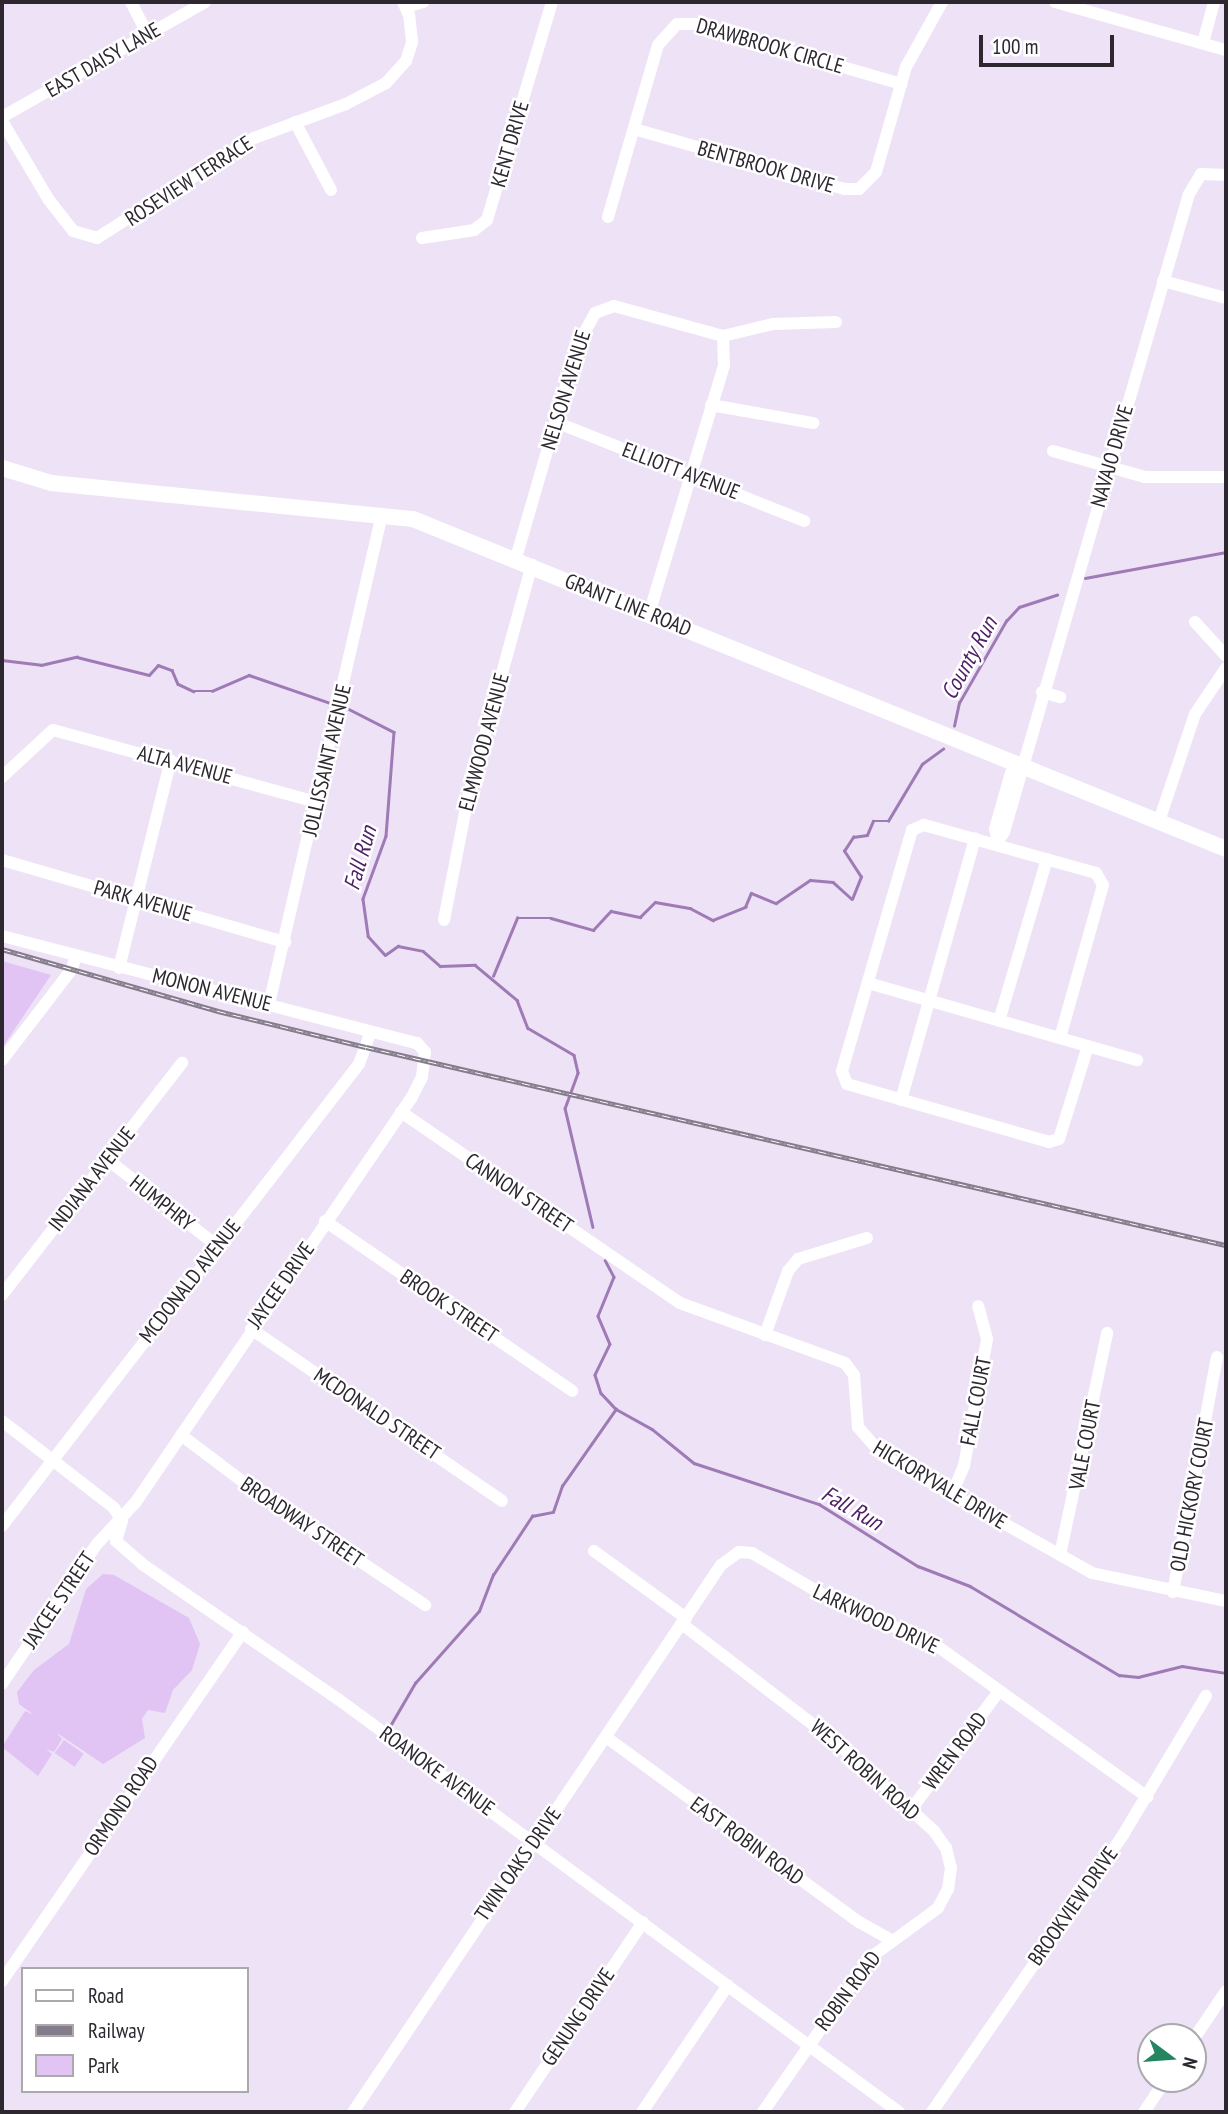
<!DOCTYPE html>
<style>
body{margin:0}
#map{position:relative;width:1228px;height:2114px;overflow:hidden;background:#eee2f7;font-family:"PT Sans Narrow",sans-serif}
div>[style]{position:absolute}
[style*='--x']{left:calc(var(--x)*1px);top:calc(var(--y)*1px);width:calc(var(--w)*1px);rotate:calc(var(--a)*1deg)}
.green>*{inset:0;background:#e1c3f4;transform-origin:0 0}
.stream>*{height:2.5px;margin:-1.25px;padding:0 1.25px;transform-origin:1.25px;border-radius:1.25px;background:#9f7bb6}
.minor>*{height:12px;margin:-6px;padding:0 6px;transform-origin:6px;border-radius:6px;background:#fff}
.major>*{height:16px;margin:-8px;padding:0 8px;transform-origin:8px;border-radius:8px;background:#fff}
.rail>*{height:5px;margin-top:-2.5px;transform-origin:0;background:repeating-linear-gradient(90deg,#fff 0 8px,#847c8a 0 16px);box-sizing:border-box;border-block:2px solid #847c8a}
span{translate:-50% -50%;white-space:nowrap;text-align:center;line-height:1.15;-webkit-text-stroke:5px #fff;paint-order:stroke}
.street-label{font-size:21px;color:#2d2830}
.water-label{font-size:23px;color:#4e2067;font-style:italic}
.frame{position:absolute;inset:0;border:4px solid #2d2830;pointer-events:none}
.legend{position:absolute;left:21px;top:1967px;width:228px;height:126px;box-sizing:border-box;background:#fff;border:2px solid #aba9ac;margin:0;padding:9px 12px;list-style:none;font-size:21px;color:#2d2830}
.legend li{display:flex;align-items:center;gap:14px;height:35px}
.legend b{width:35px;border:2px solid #aba9ac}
.north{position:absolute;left:1137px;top:2023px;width:70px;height:70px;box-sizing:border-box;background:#fff;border:2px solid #aba9ac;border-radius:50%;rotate:106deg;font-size:19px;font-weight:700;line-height:28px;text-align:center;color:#2d2830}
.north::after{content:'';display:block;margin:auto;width:24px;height:32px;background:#24855e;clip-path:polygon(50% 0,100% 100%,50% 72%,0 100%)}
.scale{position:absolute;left:979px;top:35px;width:135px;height:32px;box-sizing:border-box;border:4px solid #2d2830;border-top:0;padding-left:9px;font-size:21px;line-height:24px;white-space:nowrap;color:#2d2830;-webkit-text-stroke:5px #fff;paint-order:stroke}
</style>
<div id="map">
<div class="green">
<i style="clip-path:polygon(2px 961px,51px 975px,2px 1048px)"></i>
<i style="clip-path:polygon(103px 1574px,114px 1575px,189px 1618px,200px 1644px,192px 1670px,173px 1690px,165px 1713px,148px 1710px,142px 1719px,145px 1738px,103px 1764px,57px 1733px,62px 1739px,54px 1752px,46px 1749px,52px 1754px,38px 1776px,2px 1747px,25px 1711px,34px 1715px,19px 1704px,17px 1692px,34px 1670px,69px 1644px,86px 1589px)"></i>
<i style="left:64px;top:1740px;width:24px;height:16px;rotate:35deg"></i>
</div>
<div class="stream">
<i style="--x:1085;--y:578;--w:143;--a:-10.4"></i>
<i style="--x:2;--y:660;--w:39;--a:7"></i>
<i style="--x:41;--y:665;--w:37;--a:-13"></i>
<i style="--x:77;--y:657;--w:74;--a:14"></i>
<i style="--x:149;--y:675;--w:13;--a:-48"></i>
<i style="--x:158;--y:665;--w:15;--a:20"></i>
<i style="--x:172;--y:670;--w:15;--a:67"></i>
<i style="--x:178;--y:684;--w:17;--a:25"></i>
<i style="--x:193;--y:691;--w:19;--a:0"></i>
<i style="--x:212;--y:691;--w:40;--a:-23.4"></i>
<i style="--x:249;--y:675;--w:89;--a:19"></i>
<i style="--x:343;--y:706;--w:57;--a:27"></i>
<i style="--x:394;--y:732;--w:104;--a:94.4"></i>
<i style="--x:386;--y:836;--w:67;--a:110.1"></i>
<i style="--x:363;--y:899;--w:37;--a:82"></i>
<i style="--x:368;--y:936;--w:25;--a:48"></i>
<i style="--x:385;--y:955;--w:16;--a:-35"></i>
<i style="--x:398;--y:946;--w:25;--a:11"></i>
<i style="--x:423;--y:951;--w:23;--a:41"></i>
<i style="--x:440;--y:966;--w:35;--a:-2"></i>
<i style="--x:475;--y:965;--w:55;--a:39.8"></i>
<i style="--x:517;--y:1000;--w:30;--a:69"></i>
<i style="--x:528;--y:1028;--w:53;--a:30.4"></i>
<i style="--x:574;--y:1055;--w:18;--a:77"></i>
<i style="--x:578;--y:1073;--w:37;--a:110"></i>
<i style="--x:565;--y:1108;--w:122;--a:76.8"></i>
<i style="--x:954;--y:726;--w:24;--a:-78"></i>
<i style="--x:959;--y:703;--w:95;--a:-60.2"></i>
<i style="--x:1006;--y:621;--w:19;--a:-47"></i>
<i style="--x:1019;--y:607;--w:40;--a:-18"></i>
<i style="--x:493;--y:976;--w:63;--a:-67.5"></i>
<i style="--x:517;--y:918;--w:34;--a:0"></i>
<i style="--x:551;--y:918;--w:44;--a:15.9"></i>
<i style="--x:593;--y:930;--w:26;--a:-47"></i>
<i style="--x:611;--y:911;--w:30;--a:12"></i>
<i style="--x:640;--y:917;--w:21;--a:-45"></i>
<i style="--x:655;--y:902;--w:36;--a:10"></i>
<i style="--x:690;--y:908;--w:26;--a:28"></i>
<i style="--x:713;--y:920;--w:35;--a:-22"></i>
<i style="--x:745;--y:907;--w:15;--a:-67"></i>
<i style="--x:751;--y:893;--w:27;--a:22"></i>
<i style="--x:776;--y:903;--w:41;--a:-34.1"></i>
<i style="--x:810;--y:880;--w:23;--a:5"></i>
<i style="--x:833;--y:882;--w:25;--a:42"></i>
<i style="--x:852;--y:899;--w:24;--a:-68"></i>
<i style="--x:861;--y:877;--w:31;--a:-123"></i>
<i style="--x:844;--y:851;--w:17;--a:-57"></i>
<i style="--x:853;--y:837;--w:14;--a:-8"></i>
<i style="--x:867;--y:835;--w:15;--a:-67"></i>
<i style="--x:873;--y:821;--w:15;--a:0"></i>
<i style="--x:888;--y:821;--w:66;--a:-59.2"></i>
<i style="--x:922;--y:764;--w:26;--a:-36"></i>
<i style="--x:605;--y:1260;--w:19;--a:62"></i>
<i style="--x:614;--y:1277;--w:42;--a:112.3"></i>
<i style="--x:598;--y:1316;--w:30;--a:67"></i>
<i style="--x:610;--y:1344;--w:34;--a:116"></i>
<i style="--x:595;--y:1375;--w:19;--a:72"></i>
<i style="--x:601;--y:1393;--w:22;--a:47"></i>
<i style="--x:616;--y:1409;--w:41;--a:29.1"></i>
<i style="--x:652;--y:1429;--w:54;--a:39"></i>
<i style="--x:694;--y:1463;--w:132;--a:18.2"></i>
<i style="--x:819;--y:1504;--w:117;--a:32.1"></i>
<i style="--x:918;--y:1566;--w:56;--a:21"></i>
<i style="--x:970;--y:1586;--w:174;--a:30.9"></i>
<i style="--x:1119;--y:1675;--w:19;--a:6"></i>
<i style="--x:1138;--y:1677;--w:45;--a:-14"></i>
<i style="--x:1182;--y:1666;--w:45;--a:9"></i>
<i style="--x:390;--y:1726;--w:50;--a:-59.8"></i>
<i style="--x:415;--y:1683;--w:96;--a:-48.4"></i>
<i style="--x:479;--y:1611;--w:39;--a:-69"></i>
<i style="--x:493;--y:1575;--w:71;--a:-56.5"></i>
<i style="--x:532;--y:1516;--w:21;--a:-11"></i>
<i style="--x:553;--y:1512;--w:28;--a:-71"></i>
<i style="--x:562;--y:1486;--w:94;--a:-55"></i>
</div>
<div class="minor">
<i style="--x:131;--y:2;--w:36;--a:63"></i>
<i style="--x:1055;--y:2;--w:178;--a:15.7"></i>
<i style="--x:406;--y:7;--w:18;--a:-16"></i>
<i style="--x:1203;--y:43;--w:42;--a:-75"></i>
<i style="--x:2;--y:117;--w:233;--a:-29.5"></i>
<i style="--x:2;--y:121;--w:92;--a:59.3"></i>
<i style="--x:49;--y:200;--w:39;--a:52"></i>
<i style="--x:73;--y:231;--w:25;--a:16"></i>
<i style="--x:97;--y:238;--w:186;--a:-32.5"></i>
<i style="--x:254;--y:138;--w:98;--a:-20.3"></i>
<i style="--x:346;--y:104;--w:45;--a:-27.7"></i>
<i style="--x:386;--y:83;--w:30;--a:-48"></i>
<i style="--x:406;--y:61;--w:20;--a:-72"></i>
<i style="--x:412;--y:42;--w:27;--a:-96"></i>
<i style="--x:409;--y:15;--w:14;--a:-115"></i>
<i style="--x:295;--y:122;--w:77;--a:62.1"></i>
<i style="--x:634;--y:129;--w:218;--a:15.9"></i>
<i style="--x:844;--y:189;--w:15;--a:0"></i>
<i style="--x:859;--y:189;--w:24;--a:-45"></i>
<i style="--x:876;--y:172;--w:109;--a:-74.1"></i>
<i style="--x:906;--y:67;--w:74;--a:-61"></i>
<i style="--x:608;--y:217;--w:179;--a:-73.8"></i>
<i style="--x:658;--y:45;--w:28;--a:-48"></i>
<i style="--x:677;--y:24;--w:17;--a:0"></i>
<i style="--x:694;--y:24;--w:216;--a:16.1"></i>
<i style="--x:422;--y:238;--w:53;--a:-8.7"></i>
<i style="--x:474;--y:230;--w:16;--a:-38"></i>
<i style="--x:487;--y:220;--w:227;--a:-73.4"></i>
<i style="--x:1163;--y:281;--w:65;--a:15.1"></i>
<i style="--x:711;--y:405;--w:104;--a:10"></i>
<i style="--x:558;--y:423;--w:265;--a:21.7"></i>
<i style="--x:1053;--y:451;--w:96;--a:15.8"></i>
<i style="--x:1145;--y:477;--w:81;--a:0"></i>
<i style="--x:516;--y:558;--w:223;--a:-73.8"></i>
<i style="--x:578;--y:344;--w:35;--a:-61"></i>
<i style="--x:595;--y:313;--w:20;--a:-20"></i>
<i style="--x:614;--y:306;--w:113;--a:15.4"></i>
<i style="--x:723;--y:336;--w:51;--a:-13.5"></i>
<i style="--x:773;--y:324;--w:63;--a:-1.8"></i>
<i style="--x:649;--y:614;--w:259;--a:-73.2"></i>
<i style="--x:724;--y:366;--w:30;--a:-92"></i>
<i style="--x:1195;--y:622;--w:46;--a:47.6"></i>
<i style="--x:1042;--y:692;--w:19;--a:16"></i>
<i style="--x:2;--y:777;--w:69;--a:-42.7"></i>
<i style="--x:53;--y:730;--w:274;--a:15.3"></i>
<i style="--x:1159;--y:821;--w:113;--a:-71.4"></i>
<i style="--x:1195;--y:714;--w:55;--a:-56"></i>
<i style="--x:997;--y:838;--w:9;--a:-103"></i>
<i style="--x:995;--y:829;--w:58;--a:-74.1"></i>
<i style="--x:1011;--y:773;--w:9;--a:-32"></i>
<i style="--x:996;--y:844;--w:14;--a:-56"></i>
<i style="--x:1004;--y:832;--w:664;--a:-73.83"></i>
<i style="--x:1189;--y:194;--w:23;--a:-59"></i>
<i style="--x:1201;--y:174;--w:25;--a:2"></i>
<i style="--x:2;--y:860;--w:295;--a:16.2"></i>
<i style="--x:444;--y:920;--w:129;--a:-78.9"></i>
<i style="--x:469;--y:793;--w:237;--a:-74.6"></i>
<i style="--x:2;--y:936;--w:429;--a:14.5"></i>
<i style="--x:417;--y:1043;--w:12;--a:48"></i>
<i style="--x:425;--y:1052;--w:25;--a:97"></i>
<i style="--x:422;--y:1077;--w:22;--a:117"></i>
<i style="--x:412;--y:1097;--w:493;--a:124.3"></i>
<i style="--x:134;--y:1504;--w:54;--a:132.8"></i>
<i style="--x:97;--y:1544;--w:169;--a:124.2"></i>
<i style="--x:119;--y:968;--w:214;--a:-76"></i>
<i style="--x:868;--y:983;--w:280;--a:16"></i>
<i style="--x:269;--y:1004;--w:503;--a:-77.01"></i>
<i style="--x:999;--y:1021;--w:169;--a:-73.5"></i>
<i style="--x:1060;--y:1038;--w:159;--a:-74.3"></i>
<i style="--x:1103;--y:885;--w:14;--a:-120"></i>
<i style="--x:1096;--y:873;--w:179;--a:-164.4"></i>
<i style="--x:924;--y:825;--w:13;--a:157"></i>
<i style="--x:912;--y:830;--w:251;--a:106.2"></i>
<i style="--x:842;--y:1071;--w:14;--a:69"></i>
<i style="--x:847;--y:1084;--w:210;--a:16"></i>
<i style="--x:1049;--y:1142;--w:10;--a:-17"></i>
<i style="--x:1059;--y:1139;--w:97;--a:-72.7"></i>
<i style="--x:2;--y:1060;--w:115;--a:-52.4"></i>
<i style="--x:72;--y:969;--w:14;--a:-73"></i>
<i style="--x:901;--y:1100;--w:272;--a:-74.2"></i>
<i style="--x:401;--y:1112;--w:338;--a:34.4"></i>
<i style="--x:680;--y:1303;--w:176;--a:20"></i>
<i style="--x:845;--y:1363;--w:15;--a:53"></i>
<i style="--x:854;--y:1375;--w:52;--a:85.6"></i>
<i style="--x:858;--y:1427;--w:37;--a:49"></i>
<i style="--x:882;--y:1455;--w:241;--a:29.3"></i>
<i style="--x:1092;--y:1573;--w:137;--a:11.8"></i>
<i style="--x:107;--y:1159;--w:140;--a:38.3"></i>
<i style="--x:325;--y:1221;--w:300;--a:34.5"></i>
<i style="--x:2;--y:1295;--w:294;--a:-52.2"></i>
<i style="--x:251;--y:1329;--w:304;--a:34.4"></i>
<i style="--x:765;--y:1335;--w:68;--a:-70.2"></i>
<i style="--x:788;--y:1271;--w:16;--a:-50"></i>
<i style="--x:798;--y:1259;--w:72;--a:-16.9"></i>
<i style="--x:2;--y:1421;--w:142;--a:37.8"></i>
<i style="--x:114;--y:1508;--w:15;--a:58"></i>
<i style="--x:122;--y:1521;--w:21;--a:107"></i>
<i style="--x:116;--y:1541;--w:35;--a:41"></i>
<i style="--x:142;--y:1564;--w:238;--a:34.6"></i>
<i style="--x:338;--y:1699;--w:697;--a:36.36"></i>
<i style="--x:181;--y:1435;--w:88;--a:37.1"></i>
<i style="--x:251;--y:1488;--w:210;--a:33.9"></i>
<i style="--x:952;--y:1494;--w:30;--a:-67"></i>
<i style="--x:964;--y:1466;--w:129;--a:-79.7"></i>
<i style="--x:987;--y:1339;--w:34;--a:-105"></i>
<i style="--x:2;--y:1526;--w:584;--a:-52.31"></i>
<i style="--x:359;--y:1064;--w:33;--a:-70"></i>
<i style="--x:594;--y:1551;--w:114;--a:36.1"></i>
<i style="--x:1060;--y:1555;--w:227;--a:-78"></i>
<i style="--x:1173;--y:1592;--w:239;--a:-79.4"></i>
<i style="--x:682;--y:1624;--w:195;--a:37.5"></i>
<i style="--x:837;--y:1743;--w:131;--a:42.2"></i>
<i style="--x:934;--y:1831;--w:21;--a:55"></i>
<i style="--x:946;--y:1848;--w:21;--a:76"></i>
<i style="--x:951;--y:1868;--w:21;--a:98"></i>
<i style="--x:948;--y:1889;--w:21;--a:118"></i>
<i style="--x:938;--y:1908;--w:83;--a:143.8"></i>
<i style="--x:871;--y:1957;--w:189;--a:124.9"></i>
<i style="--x:606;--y:1737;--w:313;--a:36.2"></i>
<i style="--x:859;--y:1922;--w:37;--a:29"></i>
<i style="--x:910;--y:1811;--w:149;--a:-53.4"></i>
<i style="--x:2;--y:1981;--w:424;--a:-55.4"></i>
<i style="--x:1193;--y:2040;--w:59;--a:-56"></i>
<i style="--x:353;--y:2112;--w:659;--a:-56.07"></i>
<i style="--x:721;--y:1565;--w:22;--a:-36"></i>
<i style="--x:739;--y:1552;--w:13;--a:4"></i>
<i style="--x:752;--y:1553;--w:99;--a:30.5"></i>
<i style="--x:837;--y:1603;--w:104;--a:22.6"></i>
<i style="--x:933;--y:1643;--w:264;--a:35.7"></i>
<i style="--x:515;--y:2112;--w:229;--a:-56"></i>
<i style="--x:642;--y:2112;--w:153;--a:-55.9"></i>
<i style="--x:932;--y:2112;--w:336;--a:-55.4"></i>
<i style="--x:1123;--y:1835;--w:162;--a:-59.2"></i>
<i style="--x:1144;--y:2112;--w:40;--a:-56"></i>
</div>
<div class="major">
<i style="--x:2;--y:468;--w:51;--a:17"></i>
<i style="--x:51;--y:483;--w:364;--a:5.7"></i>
<i style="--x:413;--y:519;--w:877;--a:22.09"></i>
</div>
<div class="rail">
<i style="--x:2;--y:949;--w:225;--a:16"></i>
<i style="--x:218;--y:1011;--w:152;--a:13.7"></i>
<i style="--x:366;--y:1047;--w:882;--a:12.97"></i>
</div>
<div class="street-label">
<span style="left:770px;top:46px;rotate:16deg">DRAWBROOK CIRCLE</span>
<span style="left:103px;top:60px;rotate:-30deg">EAST DAISY LANE</span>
<span style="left:510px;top:144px;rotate:-74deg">KENT DRIVE</span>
<span style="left:766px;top:167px;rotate:16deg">BENTBROOK DRIVE</span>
<span style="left:189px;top:181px;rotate:-33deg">ROSEVIEW TERRACE</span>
<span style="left:566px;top:390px;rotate:-73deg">NELSON AVENUE</span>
<span style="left:1112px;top:456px;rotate:-74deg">NAVAJO DRIVE</span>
<span style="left:681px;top:471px;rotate:21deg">ELLIOTT AVENUE</span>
<span style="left:628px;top:605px;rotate:22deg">GRANT LINE ROAD</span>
<span style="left:484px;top:742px;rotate:-75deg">ELMWOOD AVENUE</span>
<span style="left:327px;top:760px;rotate:-77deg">JOLLISSAINT AVENUE</span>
<span style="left:185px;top:765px;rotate:15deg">ALTA AVENUE</span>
<span style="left:143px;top:901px;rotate:16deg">PARK AVENUE</span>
<span style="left:212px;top:990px;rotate:14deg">MONON AVENUE</span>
<span style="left:92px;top:1179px;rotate:-52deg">INDIANA AVENUE</span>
<span style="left:519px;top:1193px;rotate:34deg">CANNON STREET</span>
<span style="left:162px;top:1203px;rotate:38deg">HUMPHRY</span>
<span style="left:190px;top:1281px;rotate:-52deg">MCDONALD AVENUE</span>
<span style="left:281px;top:1285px;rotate:-55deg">JAYCEE DRIVE</span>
<span style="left:449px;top:1306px;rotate:34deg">BROOK STREET</span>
<span style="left:976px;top:1401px;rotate:-79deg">FALL COURT</span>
<span style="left:377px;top:1414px;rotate:34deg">MCDONALD STREET</span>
<span style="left:1085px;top:1445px;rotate:-79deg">VALE COURT</span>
<span style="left:940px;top:1485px;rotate:31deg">HICKORYVALE DRIVE</span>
<span style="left:1192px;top:1495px;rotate:-79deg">OLD HICKORY COURT</span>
<span style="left:302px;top:1522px;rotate:34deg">BROADWAY STREET</span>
<span style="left:59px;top:1600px;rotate:-56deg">JAYCEE STREET</span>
<span style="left:876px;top:1619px;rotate:25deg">LARKWOOD DRIVE</span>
<span style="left:955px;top:1751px;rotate:-53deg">WREN ROAD</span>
<span style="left:865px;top:1770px;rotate:42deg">WEST ROBIN ROAD</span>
<span style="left:437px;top:1771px;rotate:36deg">ROANOKE AVENUE</span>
<span style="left:121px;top:1806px;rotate:-56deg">ORMOND ROAD</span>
<span style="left:747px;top:1841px;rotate:36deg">EAST ROBIN ROAD</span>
<span style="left:518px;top:1864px;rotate:-55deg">TWIN OAKS DRIVE</span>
<span style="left:1073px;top:1906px;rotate:-55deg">BROOKVIEW DRIVE</span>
<span style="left:848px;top:1991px;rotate:-53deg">ROBIN ROAD</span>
<span style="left:578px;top:2017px;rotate:-56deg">GENUNG DRIVE</span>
</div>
<div class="water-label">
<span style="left:969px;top:658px;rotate:-61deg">County Run</span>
<span style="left:360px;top:858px;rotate:-74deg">Fall Run</span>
<span style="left:852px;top:1508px;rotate:30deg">Fall Run</span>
</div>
<div class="frame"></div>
<ul class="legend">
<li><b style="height:9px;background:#fff"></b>Road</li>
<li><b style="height:9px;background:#847c8a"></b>Railway</li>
<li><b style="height:19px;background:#e1c3f4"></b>Park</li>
</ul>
<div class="north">N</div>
<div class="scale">100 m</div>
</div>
